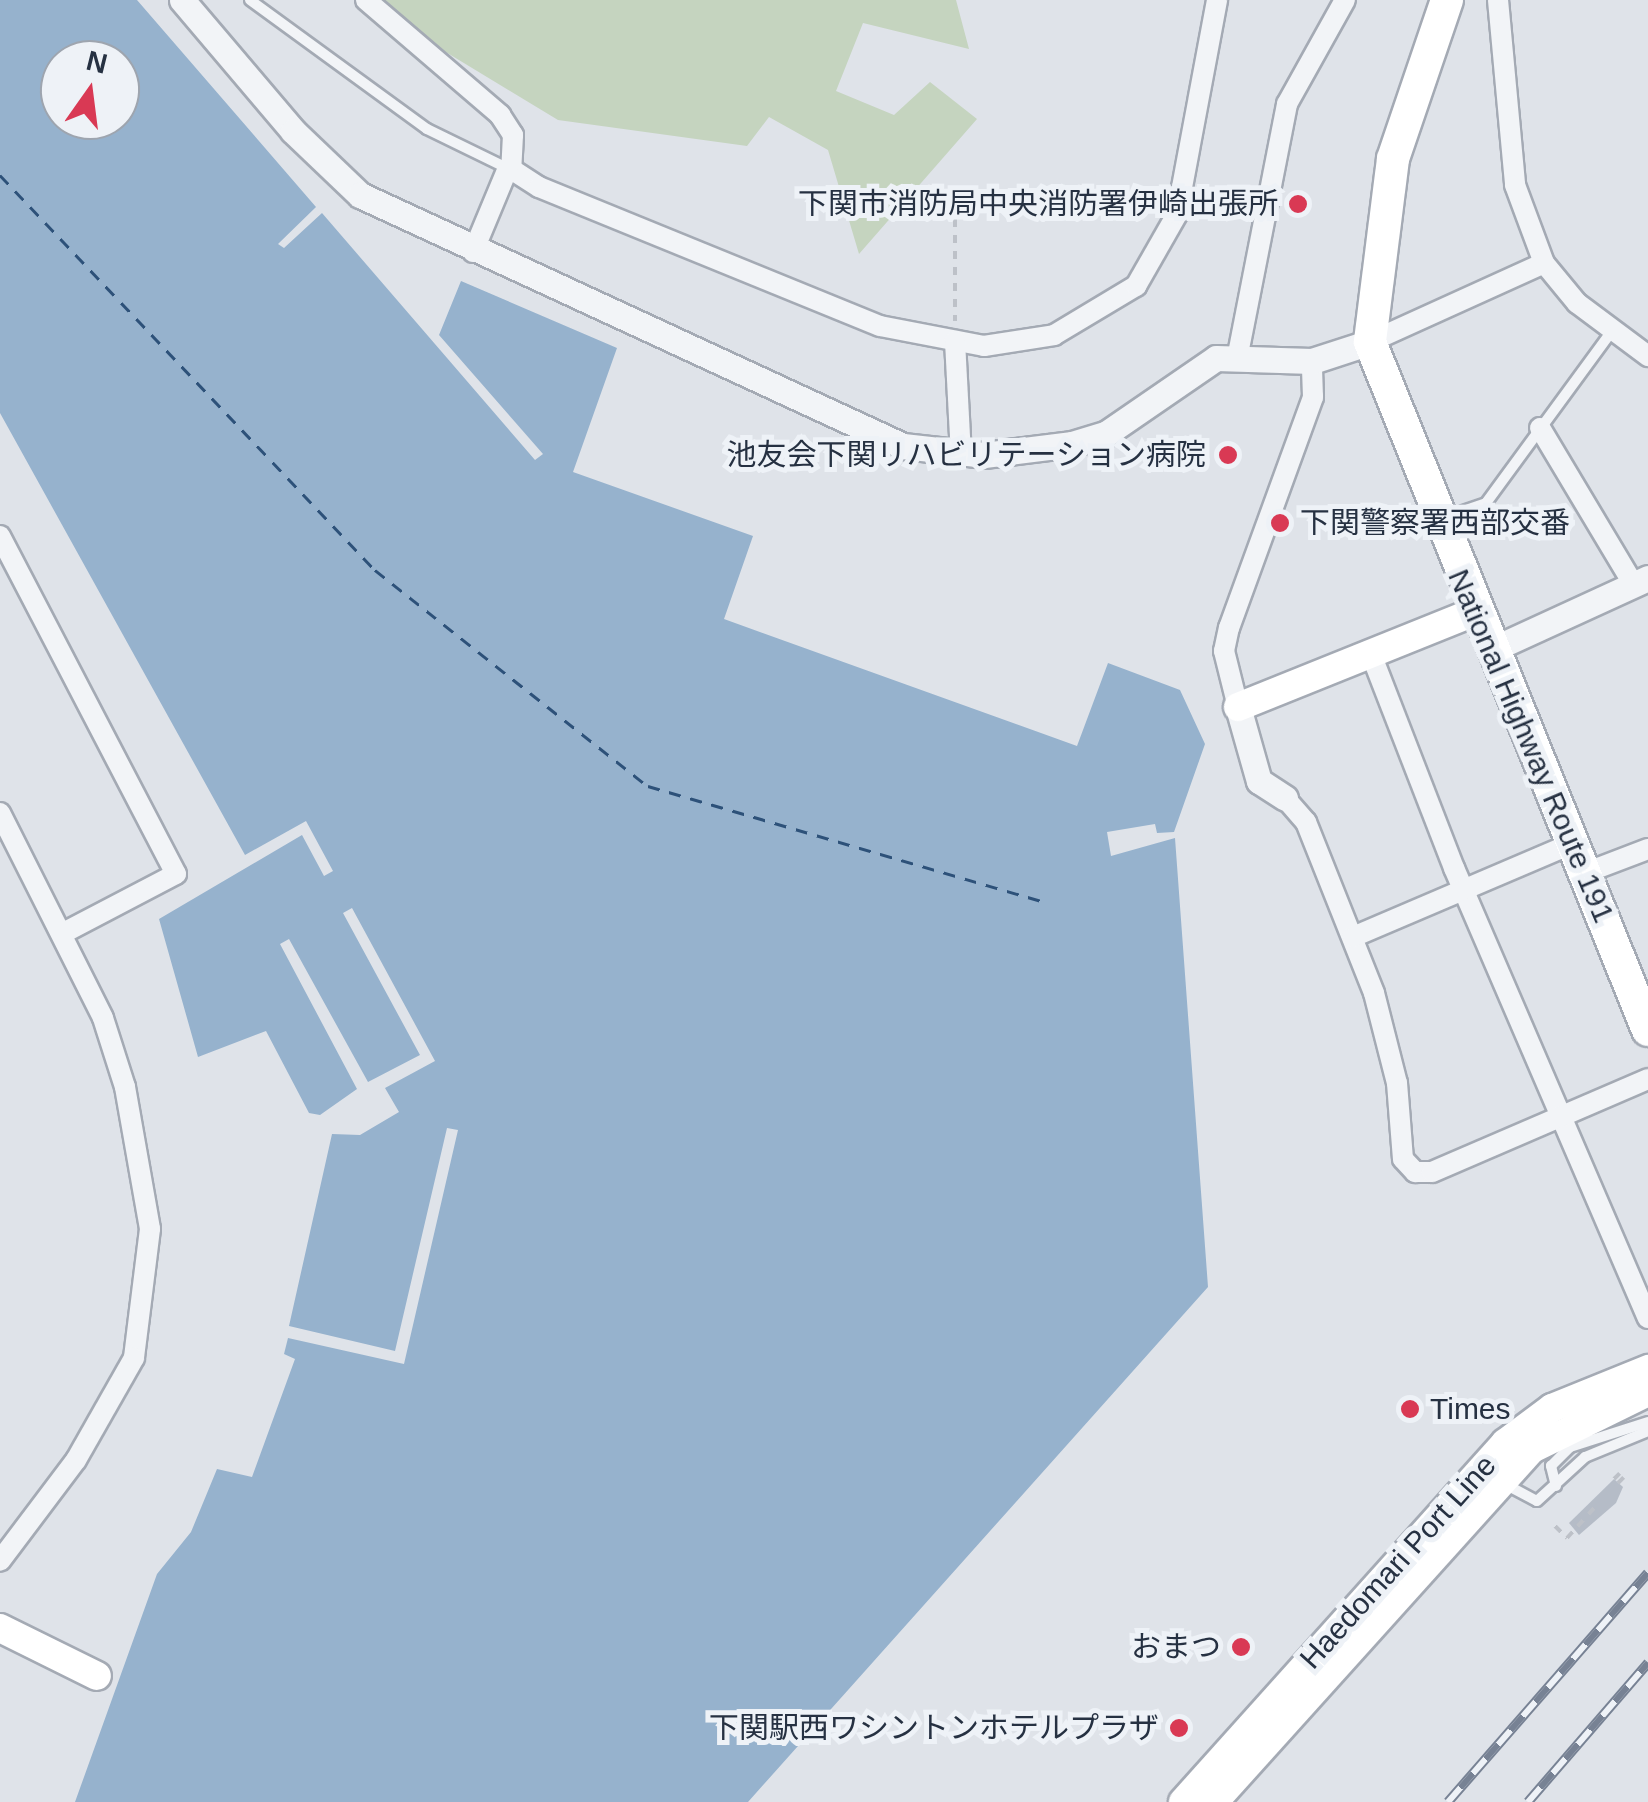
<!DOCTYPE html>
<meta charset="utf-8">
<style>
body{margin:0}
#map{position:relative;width:1648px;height:1802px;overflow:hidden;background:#dfe3e9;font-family:Helvetica,"Noto Sans JP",sans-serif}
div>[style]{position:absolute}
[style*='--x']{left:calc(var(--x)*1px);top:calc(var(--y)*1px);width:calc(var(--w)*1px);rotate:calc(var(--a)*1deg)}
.green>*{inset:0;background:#c5d4bf}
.water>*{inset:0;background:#96b2cd}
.ferry>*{height:2.5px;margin-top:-1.25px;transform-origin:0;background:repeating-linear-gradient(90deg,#2d5179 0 12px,transparent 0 22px)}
.building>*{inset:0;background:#b5bcc7}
.path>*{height:4px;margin-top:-2px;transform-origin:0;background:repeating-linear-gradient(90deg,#bdc1c8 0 8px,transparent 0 16px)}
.roads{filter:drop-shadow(2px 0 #a4aab4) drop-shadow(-2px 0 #a4aab4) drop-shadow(0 2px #a4aab4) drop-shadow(0 -2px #a4aab4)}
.service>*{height:10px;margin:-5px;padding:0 5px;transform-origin:5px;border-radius:5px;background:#f2f4f7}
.minor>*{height:20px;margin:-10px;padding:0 10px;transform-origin:10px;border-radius:10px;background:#f2f4f7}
.tertiary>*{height:25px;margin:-12.5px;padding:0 12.5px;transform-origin:12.5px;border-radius:12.5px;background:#f2f4f7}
.secondary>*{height:28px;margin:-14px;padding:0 14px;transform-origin:14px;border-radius:14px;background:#fff}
.trunk>*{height:32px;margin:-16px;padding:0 16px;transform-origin:16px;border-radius:16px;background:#fff}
.rail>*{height:10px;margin-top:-5px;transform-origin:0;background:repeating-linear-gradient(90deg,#eef2f7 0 19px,#778294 0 38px);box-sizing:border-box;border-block:2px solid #778294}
.dots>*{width:28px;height:28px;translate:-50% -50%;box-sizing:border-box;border:5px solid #eef2f7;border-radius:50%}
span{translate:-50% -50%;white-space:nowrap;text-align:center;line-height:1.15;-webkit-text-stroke:10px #eef2f7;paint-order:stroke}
.poi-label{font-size:30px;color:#263142}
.right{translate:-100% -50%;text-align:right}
.left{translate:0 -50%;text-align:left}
.street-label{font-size:30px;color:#263142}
.north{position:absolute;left:40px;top:40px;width:100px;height:100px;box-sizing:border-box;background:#eef2f7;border:2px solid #9ea5af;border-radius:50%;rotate:14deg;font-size:28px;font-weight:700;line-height:40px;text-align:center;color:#263142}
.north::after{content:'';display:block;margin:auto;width:35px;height:45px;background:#d93954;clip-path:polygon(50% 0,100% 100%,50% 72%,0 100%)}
</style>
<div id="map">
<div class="green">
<i style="clip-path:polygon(360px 0,956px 0,969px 49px,863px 23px,836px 91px,894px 115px,930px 82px,977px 119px,859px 254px,828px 150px,769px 117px,747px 146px,558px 120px)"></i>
</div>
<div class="water">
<i style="clip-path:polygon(evenodd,0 0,137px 0,316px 207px,278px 244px,284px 248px,322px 213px,535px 460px,543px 454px,439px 335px,461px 281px,617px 348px,573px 472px,753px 536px,724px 619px,1077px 746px,1108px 663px,1180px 690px,1205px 744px,1174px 832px,1157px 833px,1155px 824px,1107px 832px,1111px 856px,1175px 838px,1208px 1287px,748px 1802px,75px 1802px,157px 1574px,191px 1532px,217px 1469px,252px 1477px,295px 1359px,284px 1354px,288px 1338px,404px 1364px,458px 1130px,447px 1128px,395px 1351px,289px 1326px,332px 1134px,360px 1135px,399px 1112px,385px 1088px,435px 1061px,352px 908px,343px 913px,420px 1055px,368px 1082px,289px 939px,280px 944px,357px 1089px,320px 1115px,309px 1113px,266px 1031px,198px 1057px,159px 919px,302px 835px,324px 876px,333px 871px,306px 821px,245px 855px,0 413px,0 0,60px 60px,120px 60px,120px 120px,60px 120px,60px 60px)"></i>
</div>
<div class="ferry">
<i style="--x:0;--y:175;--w:545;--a:46.49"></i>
<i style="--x:375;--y:570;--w:348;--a:38.4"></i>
<i style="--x:648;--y:786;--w:409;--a:16.3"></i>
</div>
<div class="building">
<i style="clip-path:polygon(1614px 1479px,1623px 1487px,1616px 1503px,1579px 1535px,1569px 1523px)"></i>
</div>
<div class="path">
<i style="--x:955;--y:187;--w:134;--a:90"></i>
<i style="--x:1614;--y:1479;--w:8;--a:-45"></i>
<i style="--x:1618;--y:1483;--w:8;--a:-45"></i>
<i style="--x:1555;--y:1526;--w:17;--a:45"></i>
<i style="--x:1567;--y:1538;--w:42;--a:-47.9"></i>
</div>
<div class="roads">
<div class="service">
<i style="--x:250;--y:0;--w:219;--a:36.1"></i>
<i style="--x:427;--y:129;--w:89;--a:26"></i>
<i style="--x:1463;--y:511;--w:24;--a:-19"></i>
<i style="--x:1486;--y:503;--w:212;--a:-53.8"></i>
<i style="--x:1503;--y:1483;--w:38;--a:28"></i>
<i style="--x:1537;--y:1501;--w:65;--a:-42.5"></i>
<i style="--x:1585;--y:1457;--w:68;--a:-22.4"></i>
<i style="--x:1556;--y:1486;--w:21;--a:-104"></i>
<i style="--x:1551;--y:1466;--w:27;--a:-45"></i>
<i style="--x:1570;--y:1447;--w:82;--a:-17.8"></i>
</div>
<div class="minor">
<i style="--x:366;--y:0;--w:177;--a:40.6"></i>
<i style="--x:500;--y:115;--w:24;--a:57"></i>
<i style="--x:513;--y:135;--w:34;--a:93"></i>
<i style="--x:511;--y:169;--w:33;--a:33"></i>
<i style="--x:539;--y:187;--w:368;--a:22.2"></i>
<i style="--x:880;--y:326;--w:106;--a:10.9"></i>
<i style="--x:984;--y:346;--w:71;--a:-8.9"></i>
<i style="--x:1054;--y:335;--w:96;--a:-30.9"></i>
<i style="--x:1136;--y:286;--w:83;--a:-60.3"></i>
<i style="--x:1177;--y:214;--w:218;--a:-79.4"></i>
<i style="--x:1498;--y:0;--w:186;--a:84.7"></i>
<i style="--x:1515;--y:185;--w:83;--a:69.6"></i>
<i style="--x:1544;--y:263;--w:52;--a:50.5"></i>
<i style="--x:1577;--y:303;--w:89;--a:36.7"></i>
<i style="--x:473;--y:252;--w:91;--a:-67.4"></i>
<i style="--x:955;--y:341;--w:113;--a:87"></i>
<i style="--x:1370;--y:342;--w:191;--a:-24.4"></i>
<i style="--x:1238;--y:354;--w:255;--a:-78.9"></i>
<i style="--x:1287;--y:104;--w:119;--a:-60.9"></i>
<i style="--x:1540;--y:428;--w:183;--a:59.1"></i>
<i style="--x:0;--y:536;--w:381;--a:62.5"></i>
<i style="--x:176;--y:874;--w:127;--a:152.4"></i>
<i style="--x:1371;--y:654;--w:230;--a:68.8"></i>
<i style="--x:1454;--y:868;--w:490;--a:66.7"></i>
<i style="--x:1238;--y:707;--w:58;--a:-104"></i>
<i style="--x:1224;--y:651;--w:24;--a:-78"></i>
<i style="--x:1229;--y:628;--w:246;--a:-70"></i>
<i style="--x:1313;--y:397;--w:36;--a:-92"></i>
<i style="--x:1285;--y:798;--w:32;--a:49"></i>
<i style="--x:1306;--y:822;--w:184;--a:68.3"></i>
<i style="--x:1374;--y:993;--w:93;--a:75.7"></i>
<i style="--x:1397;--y:1083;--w:76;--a:85.5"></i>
<i style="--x:1403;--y:1159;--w:18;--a:47"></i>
<i style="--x:1415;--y:1172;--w:17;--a:0"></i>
<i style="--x:1432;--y:1172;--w:235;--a:-23.3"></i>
<i style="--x:0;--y:813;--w:229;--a:63.3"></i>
<i style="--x:103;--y:1018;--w:72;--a:72.3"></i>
<i style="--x:125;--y:1087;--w:144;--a:80"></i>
<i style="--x:150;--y:1229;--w:130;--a:97.1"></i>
<i style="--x:134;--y:1358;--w:117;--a:119.6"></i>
<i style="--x:76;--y:1460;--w:126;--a:127"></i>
<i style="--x:1585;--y:873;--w:67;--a:-20.9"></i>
<i style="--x:1353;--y:937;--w:239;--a:-23.1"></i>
</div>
<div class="tertiary">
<i style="--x:182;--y:0;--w:172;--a:49.7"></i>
<i style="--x:293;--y:131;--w:93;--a:43.7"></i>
<i style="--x:360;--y:195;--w:598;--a:24.81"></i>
<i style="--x:903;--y:446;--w:81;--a:6.3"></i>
<i style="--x:984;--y:455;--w:89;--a:-7.1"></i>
<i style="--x:1072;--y:444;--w:37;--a:-17"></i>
<i style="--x:1107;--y:433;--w:132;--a:-34.5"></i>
<i style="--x:1216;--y:358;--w:96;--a:1.8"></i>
<i style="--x:1312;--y:361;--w:61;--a:-18.1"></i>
<i style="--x:1491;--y:650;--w:173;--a:-24.6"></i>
<i style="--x:1238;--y:707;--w:77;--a:74.2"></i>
<i style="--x:1259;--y:781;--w:31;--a:33"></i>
</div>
<div class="secondary">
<i style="--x:1238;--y:707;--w:254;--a:-21.9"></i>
<i style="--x:0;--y:1628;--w:108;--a:26.3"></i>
<i style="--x:1183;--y:1802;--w:482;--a:-48.1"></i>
<i style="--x:1505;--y:1443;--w:59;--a:-36.7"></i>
<i style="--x:1552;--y:1408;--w:104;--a:-22.1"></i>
<i style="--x:1214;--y:1802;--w:475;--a:-48"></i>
<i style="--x:1532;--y:1449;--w:129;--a:-26.2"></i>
</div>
<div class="trunk">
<i style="--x:1447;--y:0;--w:168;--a:108.8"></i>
<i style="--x:1393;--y:159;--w:184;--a:97.2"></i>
<i style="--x:1370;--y:342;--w:742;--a:68"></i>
</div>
</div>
<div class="rail">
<i style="--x:1448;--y:1802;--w:304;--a:-48.9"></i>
<i style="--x:1528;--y:1802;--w:184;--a:-49.2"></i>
</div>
<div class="dots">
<i style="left:1298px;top:204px;background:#d93954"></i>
<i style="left:1228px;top:455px;background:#d93954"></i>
<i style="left:1280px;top:523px;background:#d93954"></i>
<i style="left:1410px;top:1409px;background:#d93954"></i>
<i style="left:1241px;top:1647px;background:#d93954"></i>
<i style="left:1179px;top:1728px;background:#d93954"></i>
</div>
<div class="poi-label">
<span class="right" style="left:1278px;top:204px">下関市消防局中央消防署伊崎出張所</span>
<span class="right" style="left:1206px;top:455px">池友会下関リハビリテーション病院</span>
<span class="left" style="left:1300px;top:523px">下関警察署西部交番</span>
<span class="left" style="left:1430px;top:1409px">Times</span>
<span class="right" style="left:1221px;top:1647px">おまつ</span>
<span class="right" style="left:1159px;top:1728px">下関駅西ワシントンホテルプラザ</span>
</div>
<div class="street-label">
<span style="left:1531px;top:746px;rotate:67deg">National Highway Route 191</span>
<span style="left:1398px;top:1562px;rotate:-48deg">Haedomari Port Line</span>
</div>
<div class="north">N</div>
</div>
